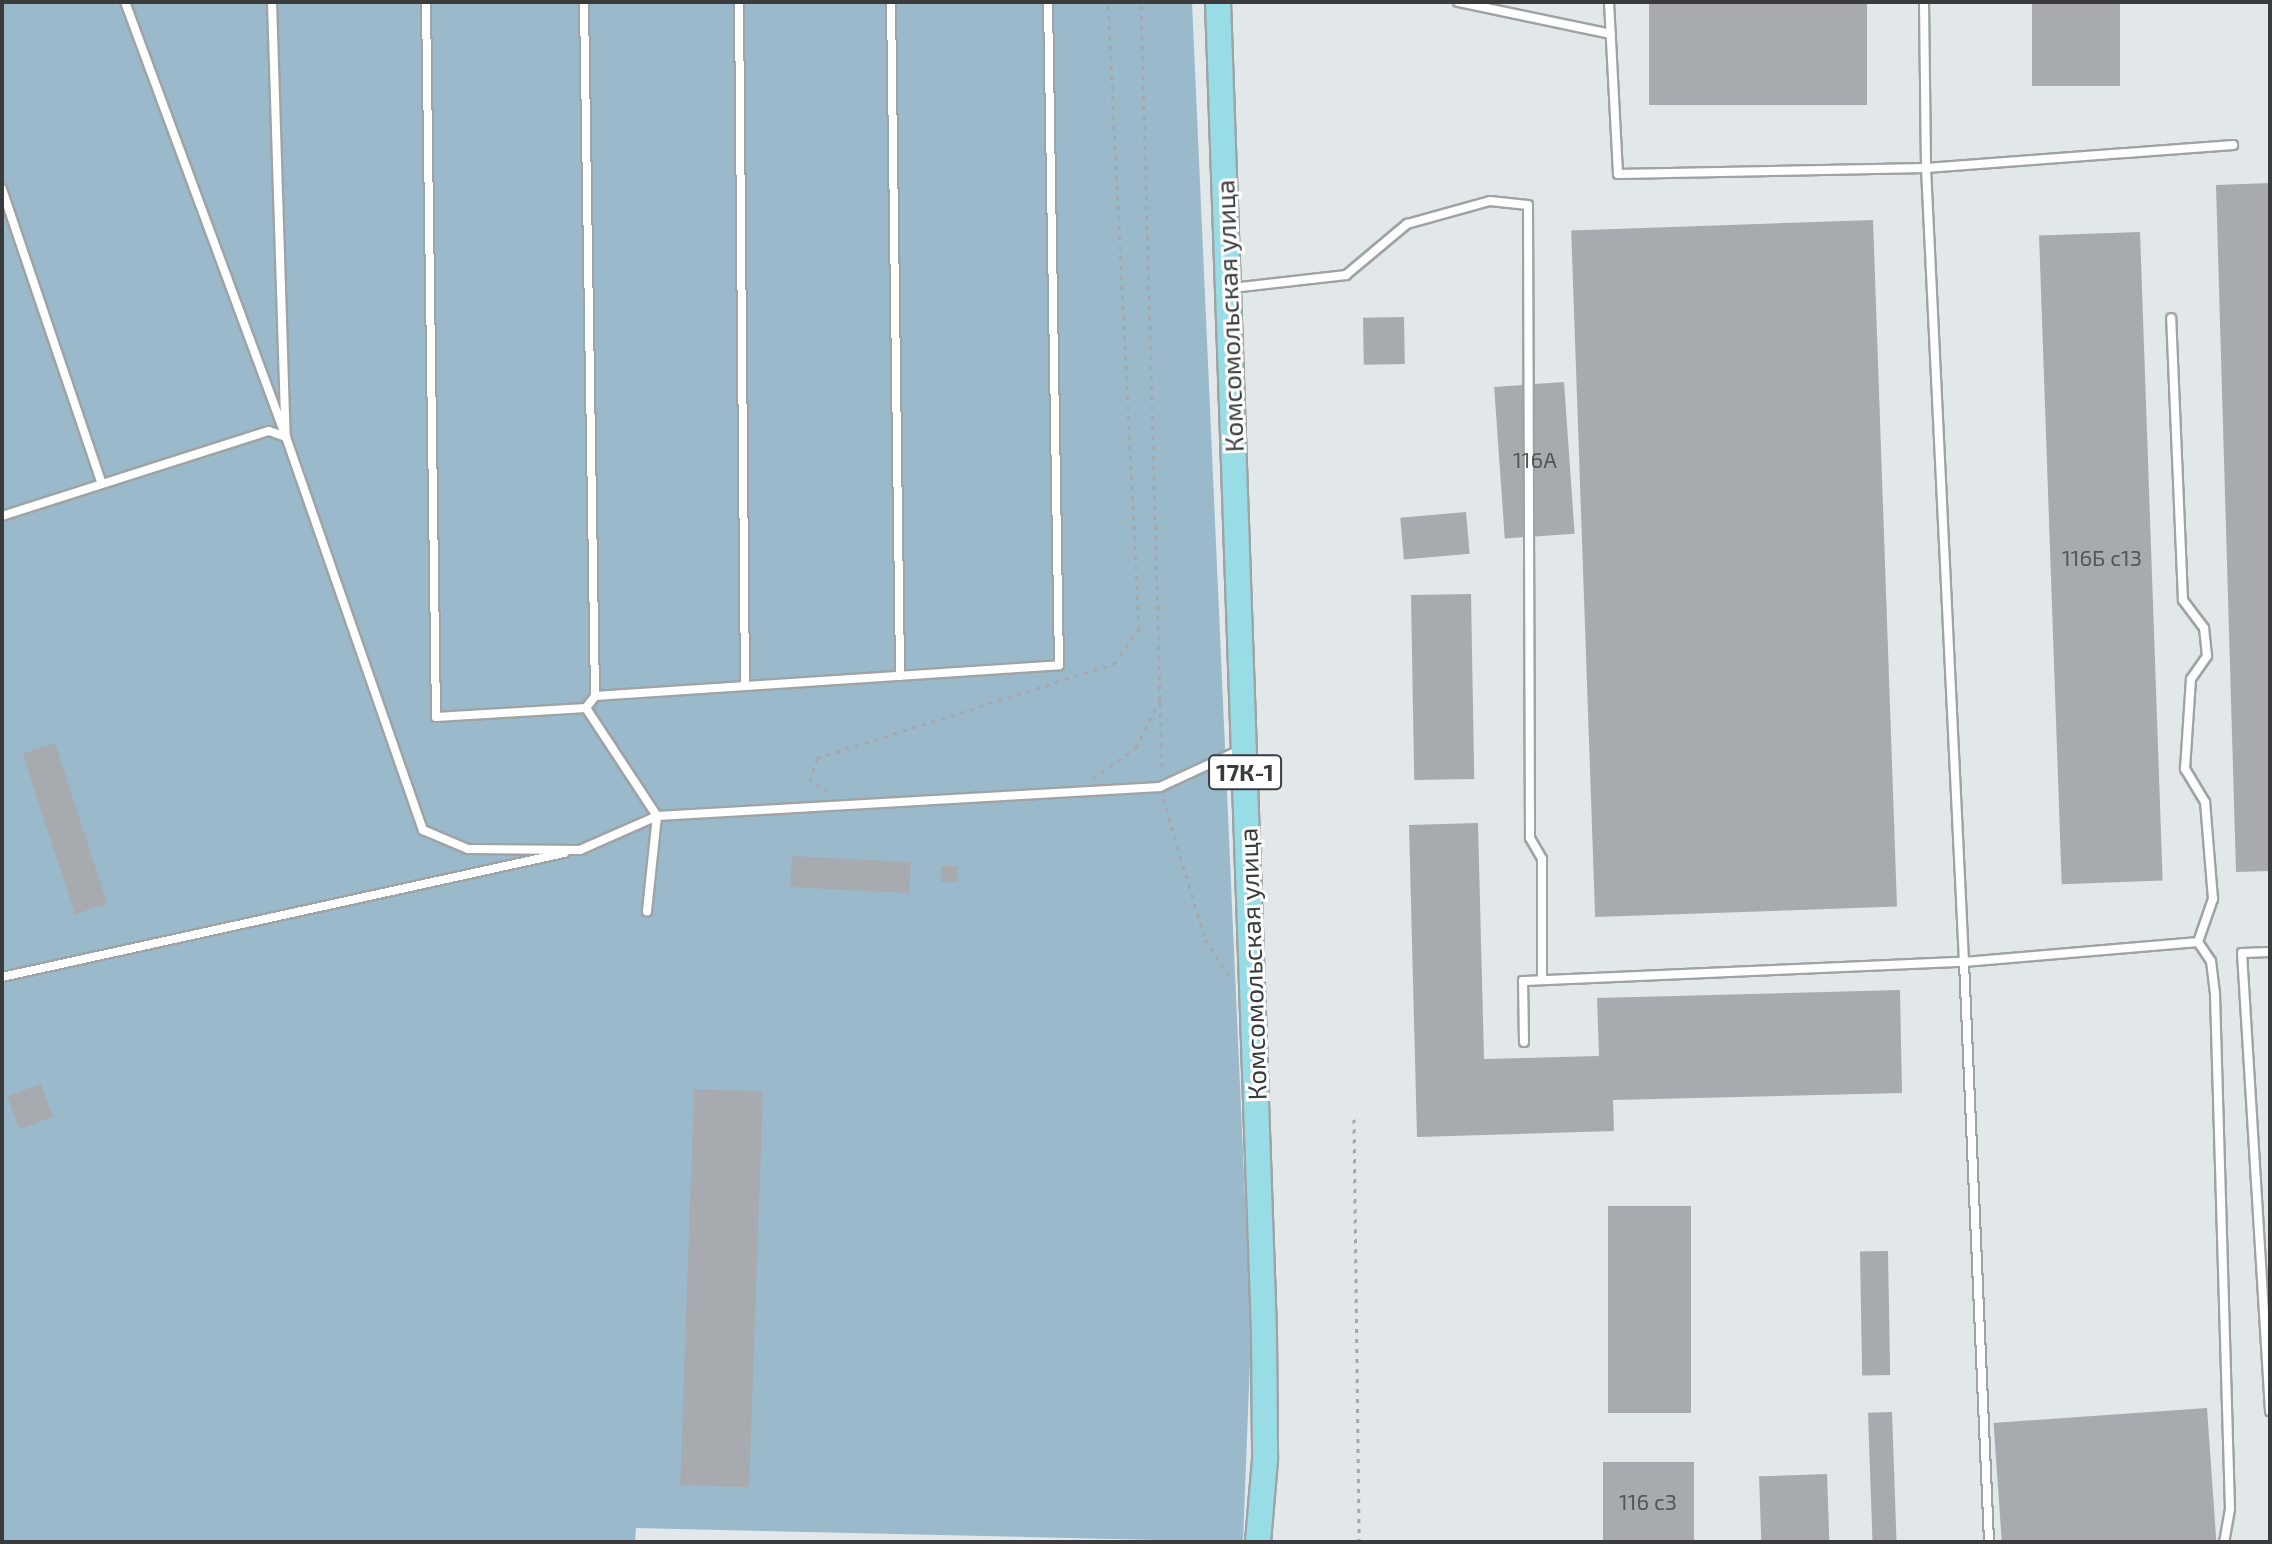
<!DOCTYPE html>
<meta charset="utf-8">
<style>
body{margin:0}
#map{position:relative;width:2272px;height:1544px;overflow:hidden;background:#e2e7ea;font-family:"Exo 2",sans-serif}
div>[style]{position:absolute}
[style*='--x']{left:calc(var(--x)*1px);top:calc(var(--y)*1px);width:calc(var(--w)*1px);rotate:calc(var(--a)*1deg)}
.green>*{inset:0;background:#9abacc}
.building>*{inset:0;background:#a7aaae;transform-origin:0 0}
.path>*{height:3px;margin-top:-1.5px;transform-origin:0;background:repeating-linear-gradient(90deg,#a4a8ab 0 4px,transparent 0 10px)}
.roads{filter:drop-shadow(2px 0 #9ea3a5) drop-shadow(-2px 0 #9ea3a5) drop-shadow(0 2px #9ea3a5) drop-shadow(0 -2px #9ea3a5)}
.service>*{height:8px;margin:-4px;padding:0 4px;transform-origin:4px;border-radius:4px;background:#fff}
.primary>*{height:24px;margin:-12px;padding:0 12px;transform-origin:12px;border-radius:12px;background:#98dce6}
span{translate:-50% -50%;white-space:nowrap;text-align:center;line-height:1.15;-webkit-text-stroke:6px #fff;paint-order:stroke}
.number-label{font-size:22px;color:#545758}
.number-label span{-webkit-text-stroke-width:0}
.shield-label span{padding:2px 6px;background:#fff;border:2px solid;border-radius:6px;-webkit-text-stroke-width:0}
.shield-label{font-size:24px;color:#393b3c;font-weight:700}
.street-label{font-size:26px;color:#393b3c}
.frame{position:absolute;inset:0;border:4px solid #393b3c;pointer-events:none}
</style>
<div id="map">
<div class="green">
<i style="clip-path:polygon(2px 2px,1192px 2px,1251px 1334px,1243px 1542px,636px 1528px,635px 1542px,2px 1542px)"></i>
</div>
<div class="building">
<i style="left:1649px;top:2px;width:218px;height:103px"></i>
<i style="left:2032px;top:2px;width:88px;height:84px"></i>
<i style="clip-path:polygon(2270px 183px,2270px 871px,2236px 872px,2216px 185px)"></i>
<i style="left:1873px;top:220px;width:687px;height:302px;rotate:88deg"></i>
<i style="left:2140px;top:232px;width:649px;height:101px;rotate:88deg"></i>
<i style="left:1404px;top:317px;width:47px;height:41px;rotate:89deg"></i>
<i style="left:1564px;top:382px;width:152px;height:70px;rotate:86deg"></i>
<i style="left:1466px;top:512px;width:42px;height:66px;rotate:85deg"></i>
<i style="left:1471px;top:594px;width:185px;height:60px;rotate:89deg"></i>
<i style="left:55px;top:743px;width:169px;height:34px;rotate:72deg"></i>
<i style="clip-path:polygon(1478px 823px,1484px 1059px,1599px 1056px,1597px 998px,1900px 990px,1902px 1093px,1613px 1100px,1614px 1131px,1417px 1137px,1409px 825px)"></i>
<i style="left:792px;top:856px;width:119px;height:31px;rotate:3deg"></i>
<i style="left:941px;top:866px;width:17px;height:16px"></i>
<i style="left:41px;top:1084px;width:35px;height:36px;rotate:70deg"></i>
<i style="left:694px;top:1089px;width:69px;height:396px;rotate:2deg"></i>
<i style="left:1608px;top:1206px;width:83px;height:207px"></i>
<i style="left:1888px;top:1251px;width:124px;height:28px;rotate:89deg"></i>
<i style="left:2207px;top:1408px;width:134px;height:214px;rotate:86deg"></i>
<i style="left:1892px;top:1412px;width:130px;height:24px;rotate:88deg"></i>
<i style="left:1603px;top:1462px;width:91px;height:80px"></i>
<i style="left:1827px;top:1474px;width:68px;height:68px;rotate:88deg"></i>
</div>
<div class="path">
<i style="--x:1160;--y:703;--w:68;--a:88.3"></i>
<i style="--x:1093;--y:778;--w:52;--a:-34.9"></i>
<i style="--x:1136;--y:748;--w:55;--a:-63.9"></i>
<i style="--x:1160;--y:699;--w:697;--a:-91.56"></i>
<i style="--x:828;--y:791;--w:21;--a:-151"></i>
<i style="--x:810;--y:781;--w:24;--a:-73"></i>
<i style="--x:817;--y:758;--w:312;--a:-17.6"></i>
<i style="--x:1114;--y:664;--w:43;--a:-54.5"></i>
<i style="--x:1139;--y:629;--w:628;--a:-92.83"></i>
<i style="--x:1163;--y:798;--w:147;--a:73.4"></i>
<i style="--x:1205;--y:939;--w:45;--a:57.7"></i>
<i style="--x:1354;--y:1119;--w:423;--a:89.3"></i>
</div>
<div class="roads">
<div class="service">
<i style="--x:272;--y:2;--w:435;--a:88.2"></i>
<i style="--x:286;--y:437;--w:416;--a:70.8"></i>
<i style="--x:423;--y:830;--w:49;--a:22.9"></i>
<i style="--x:468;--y:849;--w:112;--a:0.5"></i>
<i style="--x:580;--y:850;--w:84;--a:-23.8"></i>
<i style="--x:657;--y:816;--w:504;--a:-3.3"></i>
<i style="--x:1160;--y:787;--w:88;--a:-24.8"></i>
<i style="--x:426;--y:2;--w:715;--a:89.2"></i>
<i style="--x:436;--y:717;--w:150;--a:-3.4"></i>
<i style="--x:586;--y:708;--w:15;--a:-53"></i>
<i style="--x:595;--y:696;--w:694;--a:-90.91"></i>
<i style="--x:739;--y:2;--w:684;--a:89.5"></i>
<i style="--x:891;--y:2;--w:674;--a:89.23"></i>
<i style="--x:1458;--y:2;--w:156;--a:11.8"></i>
<i style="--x:1609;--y:2;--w:172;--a:87"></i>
<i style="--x:1618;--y:174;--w:308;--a:-1.1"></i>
<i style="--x:1926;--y:168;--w:308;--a:-4.3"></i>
<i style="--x:1924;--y:2;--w:166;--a:89.3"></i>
<i style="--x:1926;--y:168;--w:795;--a:87.26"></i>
<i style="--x:1964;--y:962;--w:235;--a:-4.9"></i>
<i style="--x:2198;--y:942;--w:46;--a:-70.8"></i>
<i style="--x:2213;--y:899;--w:97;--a:-94.7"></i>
<i style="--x:2205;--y:802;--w:39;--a:-121"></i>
<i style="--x:2185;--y:769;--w:90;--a:-86.2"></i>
<i style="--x:2191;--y:679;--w:28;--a:-55"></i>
<i style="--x:2207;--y:656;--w:28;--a:-96"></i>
<i style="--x:2204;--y:628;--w:35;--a:-127"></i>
<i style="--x:2183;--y:600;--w:282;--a:-92.4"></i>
<i style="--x:2;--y:189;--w:311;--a:71.3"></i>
<i style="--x:1232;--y:288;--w:115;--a:-6.5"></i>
<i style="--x:1346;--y:275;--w:80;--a:-39.9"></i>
<i style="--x:1407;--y:224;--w:86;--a:-15.5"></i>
<i style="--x:1490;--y:201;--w:38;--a:6"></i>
<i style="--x:1528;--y:205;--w:633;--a:89.82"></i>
<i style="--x:1530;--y:838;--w:24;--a:60"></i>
<i style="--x:1542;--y:859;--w:121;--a:90"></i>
<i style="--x:2;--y:516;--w:280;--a:-17.7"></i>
<i style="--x:269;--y:431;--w:18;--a:19"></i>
<i style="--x:286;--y:437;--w:464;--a:-110.3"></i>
<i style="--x:595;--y:696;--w:465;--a:-3.8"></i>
<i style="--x:1059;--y:665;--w:663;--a:-90.95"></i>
<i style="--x:586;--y:708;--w:129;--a:56.7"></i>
<i style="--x:657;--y:816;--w:96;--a:96"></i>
<i style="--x:2198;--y:942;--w:23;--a:56"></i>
<i style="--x:2211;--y:961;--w:34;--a:83"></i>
<i style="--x:2215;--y:995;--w:514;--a:88.33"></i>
<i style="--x:2230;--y:1509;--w:34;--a:100"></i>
<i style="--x:2270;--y:952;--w:28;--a:178"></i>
<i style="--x:2242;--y:953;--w:459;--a:86.5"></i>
<i style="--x:2;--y:977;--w:576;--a:-12.44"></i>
<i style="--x:1524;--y:1042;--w:61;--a:-90.9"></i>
<i style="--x:1523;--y:981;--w:441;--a:-2.5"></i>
<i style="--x:1964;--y:962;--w:581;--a:87.53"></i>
</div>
<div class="primary">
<i style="--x:1218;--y:2;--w:1332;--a:88.02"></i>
<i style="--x:1264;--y:1333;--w:127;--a:89.5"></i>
<i style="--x:1265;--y:1460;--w:82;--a:94.9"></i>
</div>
</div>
<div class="number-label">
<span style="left:1535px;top:460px">116А</span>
<span style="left:2102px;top:558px">116Б с13</span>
<span style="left:1648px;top:1502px">116 с3</span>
</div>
<div class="shield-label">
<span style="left:1245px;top:772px">17К-1</span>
</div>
<div class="street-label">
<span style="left:1229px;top:316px;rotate:-92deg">Комсомольская улица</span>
<span style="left:1252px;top:964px;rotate:-92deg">Комсомольская улица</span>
</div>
<div class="frame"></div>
</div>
